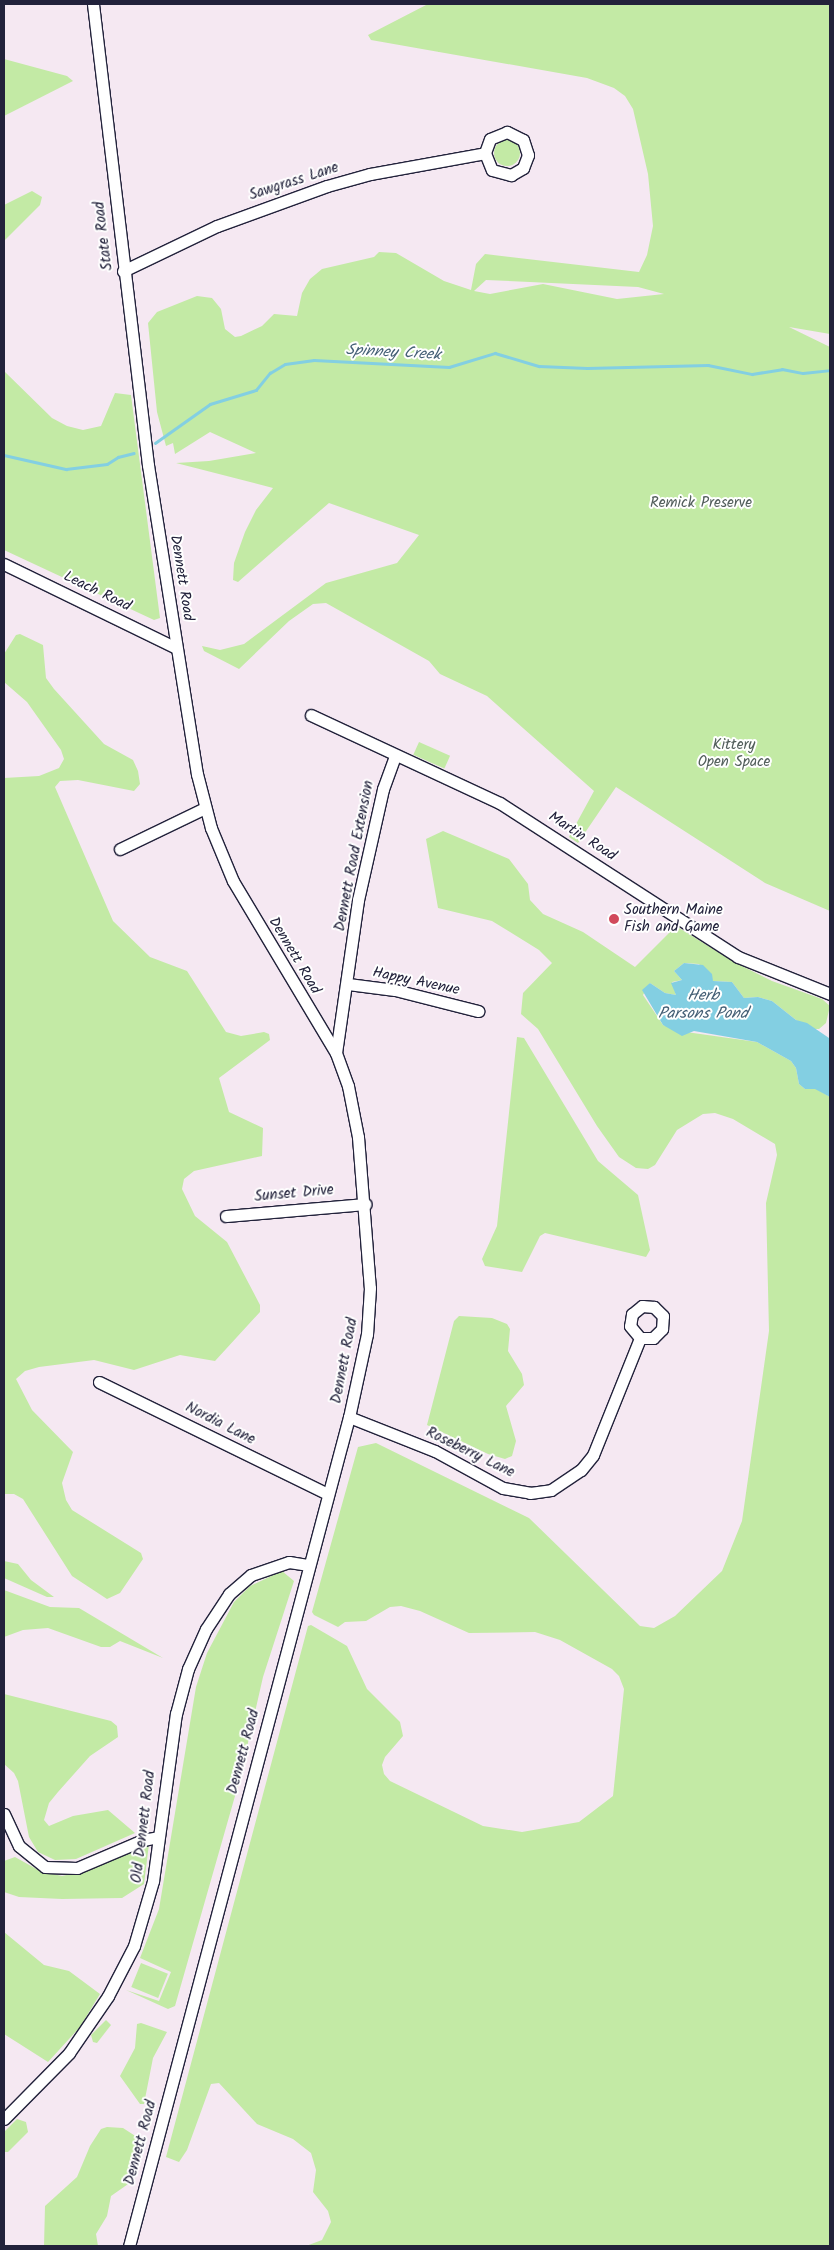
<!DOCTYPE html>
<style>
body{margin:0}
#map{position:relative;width:834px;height:2250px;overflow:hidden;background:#f5e8f2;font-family:Kalam,sans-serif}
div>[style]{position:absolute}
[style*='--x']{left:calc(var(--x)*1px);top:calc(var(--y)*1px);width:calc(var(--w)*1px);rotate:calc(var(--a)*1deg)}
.green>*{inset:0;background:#c3eaa5;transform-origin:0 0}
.round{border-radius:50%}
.water>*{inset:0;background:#83cfe2}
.stream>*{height:2.5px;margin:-1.25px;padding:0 1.25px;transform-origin:1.25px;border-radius:1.25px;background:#83cfe2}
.roads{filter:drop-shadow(1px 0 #22223b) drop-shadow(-1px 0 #22223b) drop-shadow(0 1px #22223b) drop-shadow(0 -1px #22223b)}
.minor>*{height:11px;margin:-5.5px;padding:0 5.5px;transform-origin:5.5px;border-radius:5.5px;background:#fff}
.dots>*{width:14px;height:14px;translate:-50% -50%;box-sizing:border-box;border:2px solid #fff;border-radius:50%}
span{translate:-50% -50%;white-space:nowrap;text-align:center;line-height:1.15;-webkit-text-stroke:4px #fff;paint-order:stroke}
.street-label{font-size:15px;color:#22223b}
.park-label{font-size:15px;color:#525e5b}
.poi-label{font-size:15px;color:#22223b}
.left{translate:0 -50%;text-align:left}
.water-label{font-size:16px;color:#445f75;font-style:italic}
.frame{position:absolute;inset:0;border:5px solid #22223b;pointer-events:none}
</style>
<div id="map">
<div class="green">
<i style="clip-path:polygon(evenodd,428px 4px,830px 4px,830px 334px,789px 327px,830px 347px,830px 911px,765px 883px,616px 787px,578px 843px,569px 837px,594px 791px,487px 696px,440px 674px,429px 661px,326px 603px,313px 604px,289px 621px,239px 669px,204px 651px,202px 646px,220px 650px,244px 644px,326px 583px,397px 563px,419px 535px,329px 503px,238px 582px,233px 580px,234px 563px,245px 532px,256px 510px,273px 488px,176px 463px,209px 461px,256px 453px,210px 432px,175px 454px,173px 443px,166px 446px,157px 412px,148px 323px,157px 312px,197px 296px,212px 298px,221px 309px,225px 329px,235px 337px,241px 336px,262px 326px,274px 314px,297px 316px,302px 293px,310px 279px,322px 269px,374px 257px,379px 252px,396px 253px,444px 281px,471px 290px,476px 264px,485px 254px,639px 272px,647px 255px,653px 226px,648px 174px,633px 109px,625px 96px,614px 88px,587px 78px,371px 40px,368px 35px,428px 4px,486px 280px,638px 287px,664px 294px,617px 299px,543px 284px,490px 294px,474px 291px,486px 280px)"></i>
<i style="clip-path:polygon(4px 59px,67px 76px,73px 81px,4px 116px)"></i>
<i class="round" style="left:494px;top:140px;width:26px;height:26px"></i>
<i style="clip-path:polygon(32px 191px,42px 197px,40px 205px,4px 241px,4px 205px)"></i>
<i style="clip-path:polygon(4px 371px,52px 418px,67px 426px,83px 430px,101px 426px,115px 393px,131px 395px,160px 618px,154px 620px,4px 550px)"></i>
<i style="clip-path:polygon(20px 634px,43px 645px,46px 678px,54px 689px,104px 744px,133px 760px,138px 771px,140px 784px,134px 791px,78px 780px,60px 781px,55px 787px,113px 921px,150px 957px,187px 971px,226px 1032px,241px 1036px,264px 1032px,269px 1034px,270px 1040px,219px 1078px,229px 1112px,263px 1128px,262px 1156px,194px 1171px,184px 1179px,182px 1189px,195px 1216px,227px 1242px,260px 1305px,260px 1312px,215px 1361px,180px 1355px,134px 1370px,94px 1360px,39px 1367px,25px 1371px,16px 1379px,32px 1410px,73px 1452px,62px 1483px,66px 1500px,72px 1510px,141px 1553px,143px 1559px,120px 1593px,107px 1599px,72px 1576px,23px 1499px,14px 1494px,4px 1494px,4px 778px,39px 776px,59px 768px,64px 759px,61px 750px,27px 702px,4px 682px,4px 654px,16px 635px)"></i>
<i style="left:419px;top:742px;width:34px;height:14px;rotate:24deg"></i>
<i style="clip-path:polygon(443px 831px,509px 859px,528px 884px,530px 900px,543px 914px,583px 932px,635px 967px,676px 926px,734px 962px,772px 981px,822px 999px,830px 1006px,826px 1023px,819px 1029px,812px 1029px,796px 1020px,772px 1001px,758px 997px,744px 998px,732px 982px,713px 981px,699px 964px,684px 963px,674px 971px,682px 980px,672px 982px,676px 995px,665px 993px,650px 983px,643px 995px,663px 1025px,686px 1032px,757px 1042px,791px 1061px,796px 1068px,799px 1084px,805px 1089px,815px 1088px,830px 1097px,830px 2246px,306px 2246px,322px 2240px,331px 2222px,328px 2211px,313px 2192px,316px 2170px,311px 2153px,293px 2139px,257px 2124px,219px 2083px,211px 2084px,187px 2150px,179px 2162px,166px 2157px,308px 1626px,311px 1625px,347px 1646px,367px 1689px,400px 1722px,403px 1736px,385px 1757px,382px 1765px,384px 1774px,390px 1781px,483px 1826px,522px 1832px,579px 1822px,613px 1796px,624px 1689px,619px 1676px,612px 1669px,560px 1640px,535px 1632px,469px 1633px,420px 1611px,401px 1606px,390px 1607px,366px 1621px,345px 1622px,338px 1627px,314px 1615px,312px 1612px,358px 1447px,376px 1443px,529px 1518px,640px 1626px,654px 1628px,675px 1616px,722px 1571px,742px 1521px,769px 1331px,766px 1203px,777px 1155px,775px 1144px,733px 1119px,715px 1113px,703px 1114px,677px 1130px,655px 1165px,648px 1169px,636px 1168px,619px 1157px,597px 1126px,538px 1029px,521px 1014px,523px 993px,552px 963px,539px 950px,492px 921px,438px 908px,426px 839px)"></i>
<i style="clip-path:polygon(517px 1037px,524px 1038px,598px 1161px,638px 1195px,650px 1250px,646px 1257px,545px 1233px,540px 1236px,522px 1272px,485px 1266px,482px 1259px,497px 1226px)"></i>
<i style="clip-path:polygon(459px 1316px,492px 1318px,507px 1324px,510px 1329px,508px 1351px,522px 1374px,524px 1385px,506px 1406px,516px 1441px,512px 1456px,505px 1459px,488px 1454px,427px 1425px,454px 1321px)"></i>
<i style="clip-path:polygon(4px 1561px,18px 1564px,31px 1580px,54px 1597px,47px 1597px,4px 1578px)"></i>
<i style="clip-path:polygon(282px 1571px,294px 1581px,263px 1677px,239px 1782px,175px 2006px,168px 2009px,126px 1990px,159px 2001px,171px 1972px,140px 1958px,159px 1909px,196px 1687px,207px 1653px,234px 1602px,250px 1586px)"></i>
<i style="clip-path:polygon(4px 1590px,50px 1607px,79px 1608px,163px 1658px,120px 1641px,110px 1647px,101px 1647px,48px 1628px,23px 1630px,4px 1637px)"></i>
<i style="clip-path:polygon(4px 1694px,111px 1721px,117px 1726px,118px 1737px,90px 1756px,58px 1792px,49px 1803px,44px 1820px,49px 1826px,73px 1816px,108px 1810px,135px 1833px,76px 1859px,55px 1860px,38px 1852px,29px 1837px,18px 1781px,14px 1773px,4px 1764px)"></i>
<i style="clip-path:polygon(149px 1844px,144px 1884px,122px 1898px,62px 1899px,19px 1897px,4px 1892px,4px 1861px,15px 1857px,40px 1871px,62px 1876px,89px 1870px)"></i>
<i style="clip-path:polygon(4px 1932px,44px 1965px,69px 1971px,100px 1994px,80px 2027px,48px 2062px,4px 2034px)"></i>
<i style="left:141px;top:1963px;width:29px;height:26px;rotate:22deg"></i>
<i style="clip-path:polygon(106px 2020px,111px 2025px,97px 2043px,93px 2042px,91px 2035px)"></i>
<i style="clip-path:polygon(141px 2023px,167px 2032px,153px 2058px,144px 2104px,140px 2104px,120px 2076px,135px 2048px,137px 2024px)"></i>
<i style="clip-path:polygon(17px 2119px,26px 2122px,28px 2132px,8px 2152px,4px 2152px,4px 2132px)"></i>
<i style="clip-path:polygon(107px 2127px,123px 2128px,143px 2141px,131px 2182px,111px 2196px,107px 2216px,96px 2234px,98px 2246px,44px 2246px,45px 2206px,77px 2177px,90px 2146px,101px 2129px)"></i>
</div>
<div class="water">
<i style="clip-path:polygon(684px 963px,703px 965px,712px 974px,713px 981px,732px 982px,744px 998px,758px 997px,772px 1001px,796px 1020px,807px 1023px,829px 1038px,830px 1097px,815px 1089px,805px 1089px,799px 1084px,796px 1068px,791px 1061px,757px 1042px,694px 1031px,682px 1036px,663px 1025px,642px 990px,650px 983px,665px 993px,676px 995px,671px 983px,682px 980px,674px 971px)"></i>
</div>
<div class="stream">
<i style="--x:155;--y:443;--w:67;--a:-35.3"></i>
<i style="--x:210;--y:404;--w:48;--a:-16.9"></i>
<i style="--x:256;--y:390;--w:22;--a:-51"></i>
<i style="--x:270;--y:373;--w:17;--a:-31"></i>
<i style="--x:285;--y:364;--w:29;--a:-8"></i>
<i style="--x:314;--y:360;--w:135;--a:3"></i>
<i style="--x:449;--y:367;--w:48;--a:-16.9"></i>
<i style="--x:495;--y:353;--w:46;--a:16.5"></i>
<i style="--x:539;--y:366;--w:48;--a:2.4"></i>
<i style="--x:587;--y:368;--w:121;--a:-1.4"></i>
<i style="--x:708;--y:365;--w:45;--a:11.6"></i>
<i style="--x:752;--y:374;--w:30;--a:-9"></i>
<i style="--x:782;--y:369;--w:21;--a:11"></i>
<i style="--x:803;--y:373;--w:27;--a:-6"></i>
<i style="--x:4;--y:455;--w:64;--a:12.7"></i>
<i style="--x:66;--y:469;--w:41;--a:-7"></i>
<i style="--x:107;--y:464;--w:13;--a:-32"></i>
<i style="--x:118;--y:457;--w:16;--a:-14"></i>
</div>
<div class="roads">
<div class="minor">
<i style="--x:93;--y:4;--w:464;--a:83.2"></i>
<i style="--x:148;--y:465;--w:313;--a:81"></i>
<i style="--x:197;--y:774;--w:56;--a:75.5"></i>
<i style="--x:211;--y:828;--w:57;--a:67.5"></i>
<i style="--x:233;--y:881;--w:200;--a:59.1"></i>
<i style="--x:336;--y:1053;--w:35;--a:70"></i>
<i style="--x:348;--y:1086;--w:52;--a:78.9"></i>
<i style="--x:358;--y:1137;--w:151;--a:85.5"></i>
<i style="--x:370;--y:1288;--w:46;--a:93.7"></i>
<i style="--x:367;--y:1334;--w:85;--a:102.2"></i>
<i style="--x:349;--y:1417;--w:858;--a:104.86"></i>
<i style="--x:123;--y:271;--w:104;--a:-25.6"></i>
<i style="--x:217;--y:226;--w:117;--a:-20"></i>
<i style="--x:327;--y:186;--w:45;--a:-15.6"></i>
<i style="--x:370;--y:174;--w:117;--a:-10.3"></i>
<i style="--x:485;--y:153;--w:18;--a:68"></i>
<i style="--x:492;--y:170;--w:20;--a:15"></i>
<i style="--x:511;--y:175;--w:14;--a:-30"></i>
<i style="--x:523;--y:168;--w:14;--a:-69"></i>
<i style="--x:528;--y:155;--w:16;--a:-108"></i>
<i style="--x:523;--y:140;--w:18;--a:-153"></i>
<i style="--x:507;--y:132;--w:18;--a:158"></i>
<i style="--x:490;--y:139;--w:15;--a:110"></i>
<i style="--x:4;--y:564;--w:191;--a:26"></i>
<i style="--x:311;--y:715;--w:208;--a:25"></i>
<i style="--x:500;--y:803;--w:283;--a:32.9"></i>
<i style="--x:738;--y:957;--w:99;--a:21.9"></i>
<i style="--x:120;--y:849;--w:94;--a:-25.8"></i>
<i style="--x:348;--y:984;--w:47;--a:7.3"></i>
<i style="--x:395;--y:990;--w:86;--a:14.2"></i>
<i style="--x:336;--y:1053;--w:155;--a:-81.8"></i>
<i style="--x:358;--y:900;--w:114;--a:-77.3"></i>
<i style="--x:383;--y:789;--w:35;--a:-70"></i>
<i style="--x:226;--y:1216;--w:140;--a:-4.9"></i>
<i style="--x:99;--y:1382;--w:255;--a:26.1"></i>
<i style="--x:349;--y:1417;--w:92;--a:21.6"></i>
<i style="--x:435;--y:1451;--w:77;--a:28.6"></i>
<i style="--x:503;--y:1488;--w:27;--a:10"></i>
<i style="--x:530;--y:1493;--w:21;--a:-8"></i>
<i style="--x:551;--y:1490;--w:36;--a:-34"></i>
<i style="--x:581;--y:1470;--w:19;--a:-51"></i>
<i style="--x:593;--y:1455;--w:126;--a:-68.1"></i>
<i style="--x:640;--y:1338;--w:13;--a:0"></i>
<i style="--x:653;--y:1338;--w:13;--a:-45"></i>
<i style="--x:662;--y:1329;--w:13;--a:-86"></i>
<i style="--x:663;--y:1316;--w:13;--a:-135"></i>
<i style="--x:654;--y:1307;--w:12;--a:-175"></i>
<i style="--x:642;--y:1306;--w:13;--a:141"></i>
<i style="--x:632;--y:1314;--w:12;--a:99"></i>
<i style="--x:630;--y:1326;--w:16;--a:50"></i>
<i style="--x:4;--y:1814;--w:35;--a:65"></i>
<i style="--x:19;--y:1846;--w:33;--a:39"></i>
<i style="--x:45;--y:1867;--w:32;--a:2"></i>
<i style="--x:77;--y:1868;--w:72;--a:-23"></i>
<i style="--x:143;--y:1840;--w:15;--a:-11"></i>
<i style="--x:4;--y:2119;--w:93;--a:-45.4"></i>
<i style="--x:69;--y:2053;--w:69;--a:-55.6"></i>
<i style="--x:108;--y:1996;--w:56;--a:-62.5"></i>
<i style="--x:134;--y:1946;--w:68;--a:-73.7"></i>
<i style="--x:153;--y:1881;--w:169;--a:-82.2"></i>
<i style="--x:176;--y:1714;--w:47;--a:-75.1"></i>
<i style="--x:188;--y:1669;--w:44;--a:-65.8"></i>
<i style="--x:206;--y:1629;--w:42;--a:-56.7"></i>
<i style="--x:229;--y:1594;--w:29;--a:-41"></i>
<i style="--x:251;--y:1575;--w:40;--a:-18.9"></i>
<i style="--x:289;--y:1562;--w:20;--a:9"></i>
</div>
</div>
<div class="dots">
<i style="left:614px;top:919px;background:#d1495b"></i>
</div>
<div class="street-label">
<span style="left:294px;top:182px;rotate:-18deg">Sawgrass Lane</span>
<span style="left:104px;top:236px;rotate:-97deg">State Road</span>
<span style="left:181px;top:578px;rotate:81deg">Dennett Road</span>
<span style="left:97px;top:592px;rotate:26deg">Leach Road</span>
<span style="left:582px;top:837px;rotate:33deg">Martin Road</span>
<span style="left:355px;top:856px;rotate:-79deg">Dennett Road Extension</span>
<span style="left:294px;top:956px;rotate:59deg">Dennett Road</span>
<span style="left:416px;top:982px;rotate:12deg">Happy Avenue</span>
<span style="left:294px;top:1194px;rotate:-5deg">Sunset Drive</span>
<span style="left:345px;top:1361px;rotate:-79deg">Dennett Road</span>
<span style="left:220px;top:1424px;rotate:27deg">Nordia Lane</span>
<span style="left:470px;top:1453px;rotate:26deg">Roseberry Lane</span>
<span style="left:244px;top:1752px;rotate:-75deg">Dennett Road</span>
<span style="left:144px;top:1827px;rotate:-83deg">Old Dennett Road</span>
<span style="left:141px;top:2143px;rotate:-75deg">Dennett Road</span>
</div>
<div class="park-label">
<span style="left:701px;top:504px">Remick Preserve</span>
<span style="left:734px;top:754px">Kittery<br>Open Space</span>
</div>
<div class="poi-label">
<span class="left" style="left:624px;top:919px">Southern Maine<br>Fish and Game</span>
</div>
<div class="water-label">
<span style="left:393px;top:353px;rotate:3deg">Spinney Creek</span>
<span style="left:703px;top:1005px">Herb<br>Parsons Pond</span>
</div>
<div class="frame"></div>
</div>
